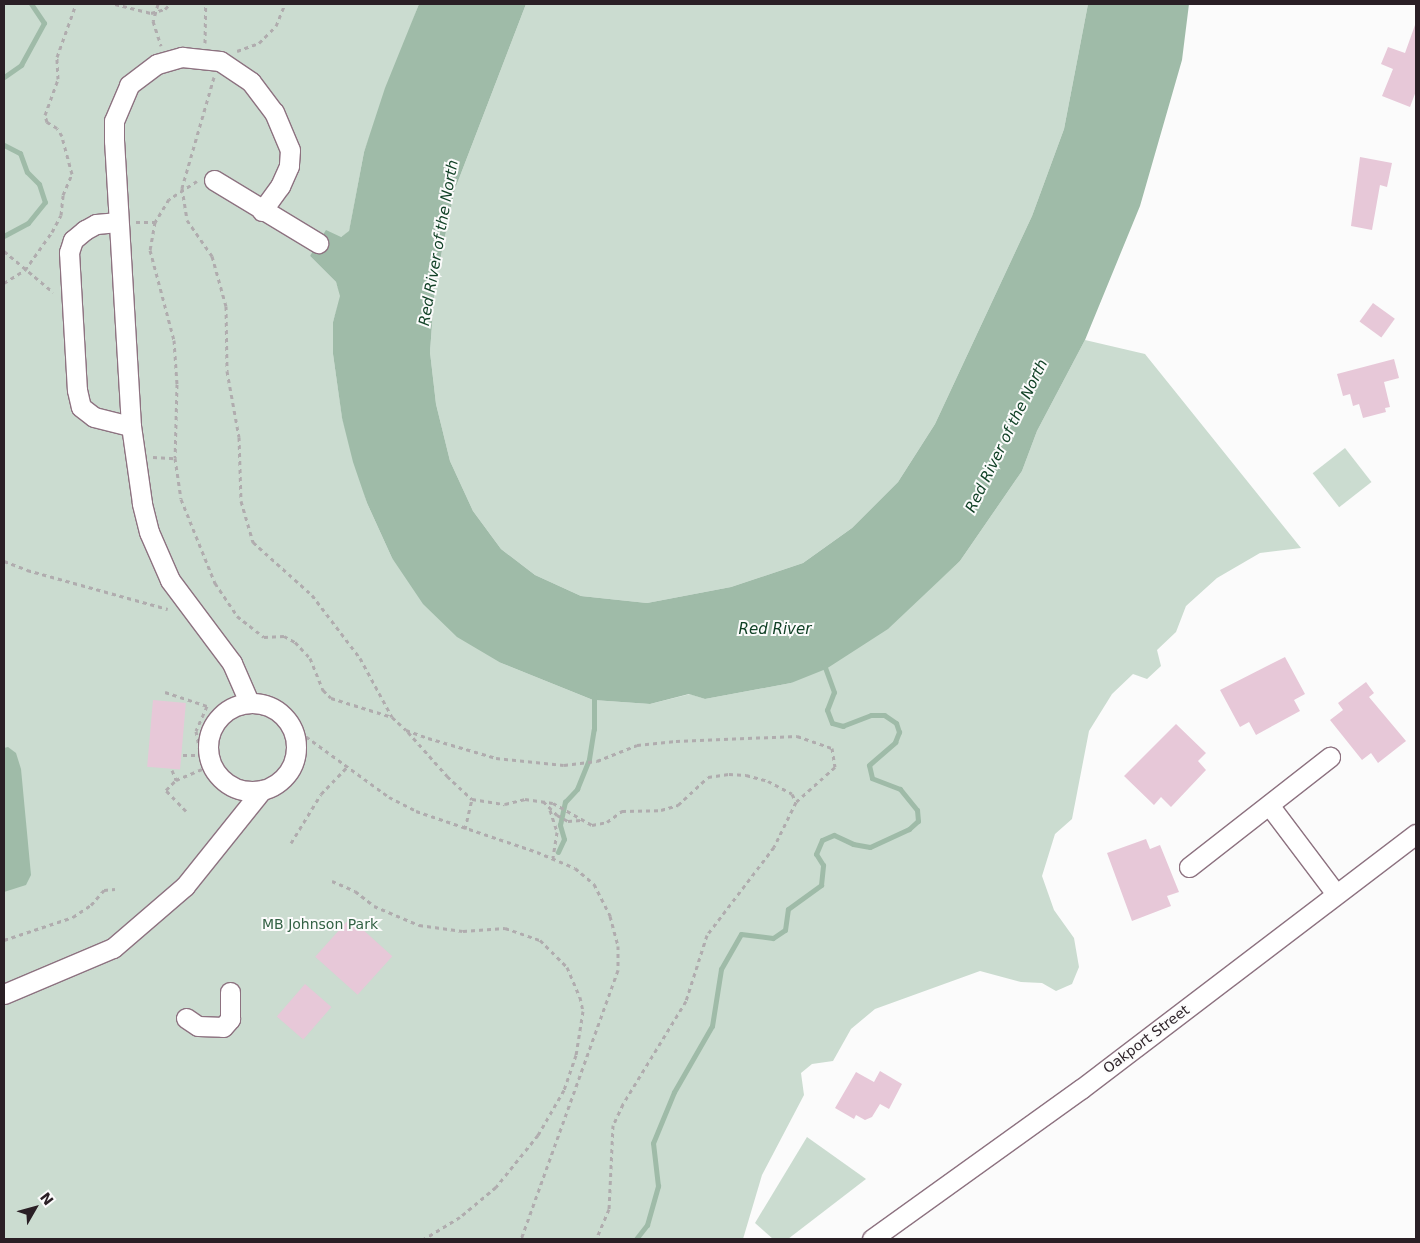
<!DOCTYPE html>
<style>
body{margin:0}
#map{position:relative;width:1420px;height:1243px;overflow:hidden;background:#fbfbfb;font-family:"DejaVu Sans",sans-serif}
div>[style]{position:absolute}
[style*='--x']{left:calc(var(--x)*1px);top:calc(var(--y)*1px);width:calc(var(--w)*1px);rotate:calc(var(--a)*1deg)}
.green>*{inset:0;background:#cbdcd0;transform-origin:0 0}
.water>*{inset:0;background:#9fbba8}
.stream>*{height:5px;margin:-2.5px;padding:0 2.5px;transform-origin:2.5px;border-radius:2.5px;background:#9fbba8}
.building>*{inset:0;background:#e7c8d8;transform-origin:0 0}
.path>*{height:3px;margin-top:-1.5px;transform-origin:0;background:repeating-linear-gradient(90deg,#b0acae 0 4px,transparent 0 8px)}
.roads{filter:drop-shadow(1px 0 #8d7280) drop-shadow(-1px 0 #8d7280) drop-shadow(0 1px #8d7280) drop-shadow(0 -1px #8d7280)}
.minor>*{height:19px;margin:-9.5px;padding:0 9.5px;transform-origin:9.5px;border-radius:9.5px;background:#fff}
.minor>.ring{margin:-9.5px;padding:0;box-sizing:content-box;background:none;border:19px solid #fff;border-radius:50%}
span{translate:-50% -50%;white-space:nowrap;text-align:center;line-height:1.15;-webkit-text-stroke:4px #fbfbfb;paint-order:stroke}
.park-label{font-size:14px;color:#336144}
.street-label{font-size:14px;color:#2a1f25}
.water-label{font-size:15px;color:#114126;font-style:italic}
.frame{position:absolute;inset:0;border:5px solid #2a1f25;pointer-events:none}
.north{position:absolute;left:10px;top:1183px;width:50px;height:50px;-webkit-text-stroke:4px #fbfbfb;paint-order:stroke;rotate:52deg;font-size:14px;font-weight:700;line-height:20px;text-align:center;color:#2a1f25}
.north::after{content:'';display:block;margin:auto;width:18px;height:22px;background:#2a1f25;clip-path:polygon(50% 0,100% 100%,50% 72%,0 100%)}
</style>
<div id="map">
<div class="green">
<i style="clip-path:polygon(4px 4px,419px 4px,364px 152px,349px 232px,310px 256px,336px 282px,341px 296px,333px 322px,333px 354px,342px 417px,367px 503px,392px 558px,501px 663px,593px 700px,650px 704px,690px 694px,705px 699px,791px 683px,937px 582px,960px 561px,1022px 471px,1037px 431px,1085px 340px,1145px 354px,1301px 548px,1260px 553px,1217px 578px,1186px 606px,1176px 632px,1157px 650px,1161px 666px,1147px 679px,1133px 674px,1112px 694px,1089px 731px,1072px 819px,1055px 834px,1042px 876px,1054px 910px,1074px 938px,1079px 967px,1072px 984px,1056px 991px,1042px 983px,1021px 982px,980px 971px,875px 1009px,851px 1029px,833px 1061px,812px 1064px,801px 1073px,804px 1095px,762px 1175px,743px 1239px,4px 1239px)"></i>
<i style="clip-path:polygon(526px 4px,1088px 4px,1064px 129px,1032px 216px,935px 424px,898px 482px,852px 528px,803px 563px,731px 587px,647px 603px,581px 596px,535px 575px,501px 549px,473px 511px,450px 461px,436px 404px,430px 352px,435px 284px,455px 189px)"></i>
<i style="left:1345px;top:448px;width:43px;height:41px;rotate:52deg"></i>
<i style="clip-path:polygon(807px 1137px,866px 1179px,788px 1239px,773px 1239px,755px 1223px)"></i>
</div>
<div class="water">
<i style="clip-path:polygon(419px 4px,526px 4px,455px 189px,435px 284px,430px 352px,436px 404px,450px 461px,473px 511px,501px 549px,535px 575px,581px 596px,647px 603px,731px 587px,803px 563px,852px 528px,898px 482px,935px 424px,1032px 216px,1064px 129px,1088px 4px,1189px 4px,1182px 60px,1140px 206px,1085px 340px,1037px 431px,1022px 471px,960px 561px,888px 629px,826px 669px,791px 683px,705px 699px,689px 694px,650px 704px,593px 700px,501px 663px,457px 637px,423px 604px,392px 558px,367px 503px,353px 462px,342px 418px,333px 354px,333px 322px,340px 296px,336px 282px,310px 256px,326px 230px,341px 237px,349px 231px,364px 152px,385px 88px)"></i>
<i style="clip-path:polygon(8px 747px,16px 753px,21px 769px,31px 875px,26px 885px,4px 892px,4px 748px)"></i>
</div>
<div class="stream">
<i style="--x:4;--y:77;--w:21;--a:-35"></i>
<i style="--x:21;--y:65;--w:48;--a:-61.3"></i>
<i style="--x:44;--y:23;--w:23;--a:-124"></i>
<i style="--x:4;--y:145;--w:18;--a:27"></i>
<i style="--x:20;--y:153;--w:20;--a:70"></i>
<i style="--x:27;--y:172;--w:17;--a:45"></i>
<i style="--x:39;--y:184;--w:19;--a:72"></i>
<i style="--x:45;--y:202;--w:27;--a:129"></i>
<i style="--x:28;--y:223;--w:27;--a:152"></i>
<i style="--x:558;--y:852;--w:14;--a:-65"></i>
<i style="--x:564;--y:839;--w:15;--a:-106"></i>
<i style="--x:560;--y:825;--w:24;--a:-78"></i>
<i style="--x:565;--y:802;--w:18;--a:-47"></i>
<i style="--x:577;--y:789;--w:32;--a:-68"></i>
<i style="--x:589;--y:759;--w:30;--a:-81"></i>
<i style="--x:594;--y:729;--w:35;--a:-90"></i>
<i style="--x:636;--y:1239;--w:18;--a:-52"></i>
<i style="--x:647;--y:1225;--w:41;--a:-74.2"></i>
<i style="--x:658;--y:1186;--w:43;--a:-96.6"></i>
<i style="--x:653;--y:1143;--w:55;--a:-67.6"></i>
<i style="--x:674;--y:1092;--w:76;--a:-60.1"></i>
<i style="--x:712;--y:1026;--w:58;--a:-81"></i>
<i style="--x:721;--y:969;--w:40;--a:-60.3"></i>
<i style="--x:741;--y:934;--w:32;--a:7"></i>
<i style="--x:773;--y:938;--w:14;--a:-34"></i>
<i style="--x:785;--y:930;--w:21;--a:-82"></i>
<i style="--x:788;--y:909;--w:41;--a:-36"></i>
<i style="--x:821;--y:885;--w:20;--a:-84"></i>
<i style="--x:823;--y:865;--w:13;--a:-122"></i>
<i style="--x:816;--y:854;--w:15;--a:-67"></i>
<i style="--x:822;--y:840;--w:13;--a:-23"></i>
<i style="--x:834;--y:835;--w:21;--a:25"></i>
<i style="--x:853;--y:844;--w:17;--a:10"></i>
<i style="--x:870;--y:847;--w:43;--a:-24.8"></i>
<i style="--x:909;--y:829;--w:12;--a:-42"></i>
<i style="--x:918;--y:821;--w:11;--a:-95"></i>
<i style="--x:917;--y:810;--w:27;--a:-129"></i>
<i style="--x:900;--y:789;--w:30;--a:-159"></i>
<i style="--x:872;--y:778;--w:13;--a:-103"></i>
<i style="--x:869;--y:765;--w:35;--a:-41"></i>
<i style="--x:895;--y:742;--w:11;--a:-68"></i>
<i style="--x:899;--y:732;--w:9;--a:-108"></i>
<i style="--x:896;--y:723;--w:14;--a:-146"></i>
<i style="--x:884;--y:715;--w:13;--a:180"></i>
<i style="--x:871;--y:715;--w:30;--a:159"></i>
<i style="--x:843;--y:726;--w:11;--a:-165"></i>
<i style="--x:832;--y:723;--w:14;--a:-111"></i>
<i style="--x:827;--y:710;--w:19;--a:-69"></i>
<i style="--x:834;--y:692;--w:30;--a:-110"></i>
</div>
<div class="building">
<i style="clip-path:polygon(1415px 25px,1416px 91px,1410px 107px,1382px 96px,1393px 69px,1381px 64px,1388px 47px,1405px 53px)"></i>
<i style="clip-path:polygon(1360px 157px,1392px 163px,1387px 187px,1380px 185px,1372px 230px,1351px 226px)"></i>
<i style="left:1373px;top:303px;width:27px;height:23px;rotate:36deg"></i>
<i style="clip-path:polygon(1394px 359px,1399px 378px,1384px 382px,1390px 407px,1385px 408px,1386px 412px,1363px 418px,1359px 404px,1353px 406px,1350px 394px,1343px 396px,1337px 374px)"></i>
<i style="clip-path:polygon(1285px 657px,1305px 694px,1294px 700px,1300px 711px,1256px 735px,1249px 722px,1240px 727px,1220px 690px)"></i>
<i style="clip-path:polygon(1366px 682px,1374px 693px,1369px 697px,1406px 741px,1378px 763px,1371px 753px,1362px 760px,1330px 720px,1343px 710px,1338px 703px)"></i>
<i style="left:153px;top:700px;width:33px;height:67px;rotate:5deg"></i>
<i style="clip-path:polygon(1176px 724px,1206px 753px,1198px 761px,1206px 770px,1171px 807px,1161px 797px,1154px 805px,1124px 776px)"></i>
<i style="clip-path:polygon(1146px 839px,1150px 849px,1160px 845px,1179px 892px,1167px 896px,1171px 906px,1132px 921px,1107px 853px)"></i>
<i style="left:350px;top:918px;width:57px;height:52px;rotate:42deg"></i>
<i style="left:305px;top:984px;width:35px;height:43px;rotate:41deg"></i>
<i style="clip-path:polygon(880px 1071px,902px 1084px,889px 1109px,880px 1104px,872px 1117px,865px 1120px,856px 1115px,854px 1119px,835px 1108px,856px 1072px,874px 1082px)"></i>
</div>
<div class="path">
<i style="--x:115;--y:4;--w:37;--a:14"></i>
<i style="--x:151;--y:13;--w:15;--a:-16"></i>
<i style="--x:165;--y:9;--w:7;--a:-45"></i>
<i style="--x:158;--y:4;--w:18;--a:106"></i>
<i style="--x:153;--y:21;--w:26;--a:72"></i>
<i style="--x:205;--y:43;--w:39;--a:-89"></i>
<i style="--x:237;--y:51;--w:23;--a:-20"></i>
<i style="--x:259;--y:43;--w:24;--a:-45"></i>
<i style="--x:276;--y:26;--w:24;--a:-68"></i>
<i style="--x:214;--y:77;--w:116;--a:106.1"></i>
<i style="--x:182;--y:188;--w:32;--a:81"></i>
<i style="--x:187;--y:220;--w:44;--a:55.2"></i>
<i style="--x:212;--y:256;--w:52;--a:74.4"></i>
<i style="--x:226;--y:306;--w:65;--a:89.1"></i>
<i style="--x:227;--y:371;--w:67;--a:79.7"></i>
<i style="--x:239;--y:437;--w:64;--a:88.2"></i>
<i style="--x:241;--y:501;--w:43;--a:73.7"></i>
<i style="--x:253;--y:542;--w:79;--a:41.9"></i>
<i style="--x:312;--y:595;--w:79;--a:52.7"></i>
<i style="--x:360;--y:658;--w:67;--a:61.5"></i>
<i style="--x:392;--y:717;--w:19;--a:43"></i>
<i style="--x:406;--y:730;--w:23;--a:20"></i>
<i style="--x:428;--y:738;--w:71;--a:16.4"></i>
<i style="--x:496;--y:758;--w:68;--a:5.9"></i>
<i style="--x:564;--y:765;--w:33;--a:-7"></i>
<i style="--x:597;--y:761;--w:43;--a:-21.8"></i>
<i style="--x:637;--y:745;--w:39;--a:-6"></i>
<i style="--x:676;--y:741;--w:121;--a:-2.4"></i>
<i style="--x:797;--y:736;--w:37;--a:19"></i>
<i style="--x:832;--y:748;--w:19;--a:81"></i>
<i style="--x:835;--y:767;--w:52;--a:138.1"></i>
<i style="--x:796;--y:802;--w:50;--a:116.1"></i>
<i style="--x:774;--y:847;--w:111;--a:127.3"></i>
<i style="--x:707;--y:935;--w:69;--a:107.7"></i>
<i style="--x:686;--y:1001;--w:121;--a:121.5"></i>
<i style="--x:623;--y:1104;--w:23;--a:115"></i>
<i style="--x:613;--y:1125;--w:84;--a:92.7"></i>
<i style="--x:609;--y:1209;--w:33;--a:113"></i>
<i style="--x:197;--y:181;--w:33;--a:147"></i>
<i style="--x:169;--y:199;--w:27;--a:121"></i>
<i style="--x:155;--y:222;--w:28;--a:100"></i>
<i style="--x:150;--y:250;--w:93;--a:75.1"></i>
<i style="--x:174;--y:340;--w:44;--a:86.1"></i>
<i style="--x:177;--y:384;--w:74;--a:91.5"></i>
<i style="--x:175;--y:458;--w:41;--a:81.7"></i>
<i style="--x:181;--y:499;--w:91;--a:68"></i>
<i style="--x:215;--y:583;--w:40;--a:56"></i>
<i style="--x:237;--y:616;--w:34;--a:38"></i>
<i style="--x:264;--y:637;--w:20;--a:-3"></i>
<i style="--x:284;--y:636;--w:13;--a:29"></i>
<i style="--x:295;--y:642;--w:22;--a:47"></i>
<i style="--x:310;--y:658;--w:35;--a:68"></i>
<i style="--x:323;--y:690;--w:11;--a:45"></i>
<i style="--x:331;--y:698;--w:64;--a:17.3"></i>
<i style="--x:136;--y:222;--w:19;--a:0"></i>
<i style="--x:4;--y:251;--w:64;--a:39.9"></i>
<i style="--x:4;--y:283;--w:25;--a:-32"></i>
<i style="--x:25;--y:270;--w:47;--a:-54.6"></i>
<i style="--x:52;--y:232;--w:19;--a:-62"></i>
<i style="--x:61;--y:215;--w:20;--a:-84"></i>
<i style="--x:63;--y:195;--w:23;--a:-67"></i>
<i style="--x:72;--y:174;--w:39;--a:-105"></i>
<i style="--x:62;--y:136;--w:9;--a:-122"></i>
<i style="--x:57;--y:128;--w:12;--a:-149"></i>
<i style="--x:47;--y:122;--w:7;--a:-106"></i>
<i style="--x:45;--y:115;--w:38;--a:-70"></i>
<i style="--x:58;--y:79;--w:22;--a:-93"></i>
<i style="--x:57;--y:57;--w:56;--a:-70.3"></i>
<i style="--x:153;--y:457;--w:22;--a:3"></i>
<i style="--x:4;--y:561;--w:25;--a:21"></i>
<i style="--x:27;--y:570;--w:146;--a:15.5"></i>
<i style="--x:165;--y:692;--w:44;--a:18.4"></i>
<i style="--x:207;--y:706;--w:27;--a:114"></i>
<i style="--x:196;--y:731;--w:38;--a:79"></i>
<i style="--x:293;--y:727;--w:119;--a:36.1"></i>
<i style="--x:389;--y:797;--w:30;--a:27"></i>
<i style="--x:416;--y:811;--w:128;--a:18.7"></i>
<i style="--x:537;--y:852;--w:41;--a:22.8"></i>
<i style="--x:575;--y:868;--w:25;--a:40"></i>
<i style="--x:594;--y:884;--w:36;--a:63"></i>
<i style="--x:610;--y:916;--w:31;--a:75"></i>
<i style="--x:618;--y:946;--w:24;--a:90"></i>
<i style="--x:618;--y:970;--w:286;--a:109.8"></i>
<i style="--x:408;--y:732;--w:59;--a:48.4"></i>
<i style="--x:447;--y:776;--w:34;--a:43"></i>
<i style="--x:472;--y:799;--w:33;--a:9"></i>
<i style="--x:505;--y:804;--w:21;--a:-14"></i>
<i style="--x:525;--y:799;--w:28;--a:8"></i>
<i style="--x:553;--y:803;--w:45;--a:29.4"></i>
<i style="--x:592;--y:825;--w:15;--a:-11"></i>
<i style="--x:607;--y:822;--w:19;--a:-36"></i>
<i style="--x:622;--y:811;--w:39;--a:-1"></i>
<i style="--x:661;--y:810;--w:18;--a:-16"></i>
<i style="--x:678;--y:805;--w:41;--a:-43"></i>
<i style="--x:708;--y:777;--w:21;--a:-8"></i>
<i style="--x:729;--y:774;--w:17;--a:3"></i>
<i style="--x:746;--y:775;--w:23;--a:15"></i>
<i style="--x:768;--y:781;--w:27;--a:28"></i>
<i style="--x:792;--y:794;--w:9;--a:63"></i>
<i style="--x:183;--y:755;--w:16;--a:0"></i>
<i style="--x:172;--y:770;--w:11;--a:68"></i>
<i style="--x:543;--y:801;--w:20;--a:45"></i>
<i style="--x:557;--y:815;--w:13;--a:29"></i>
<i style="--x:568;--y:821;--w:13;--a:-4"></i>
<i style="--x:550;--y:810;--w:23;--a:72"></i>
<i style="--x:557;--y:832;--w:26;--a:99"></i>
<i style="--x:186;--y:811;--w:29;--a:-134"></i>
<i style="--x:166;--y:790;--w:14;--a:-45"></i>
<i style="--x:176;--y:780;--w:39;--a:-23"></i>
<i style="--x:465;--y:829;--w:31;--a:-77"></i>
<i style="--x:291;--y:843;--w:57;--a:-58.5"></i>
<i style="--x:321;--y:794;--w:37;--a:-46"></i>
<i style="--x:332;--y:881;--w:25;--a:23"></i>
<i style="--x:355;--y:891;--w:24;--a:38"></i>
<i style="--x:374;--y:906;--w:49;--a:22.9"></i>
<i style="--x:419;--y:925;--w:44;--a:7.8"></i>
<i style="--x:463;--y:931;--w:42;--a:-4.1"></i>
<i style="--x:505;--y:928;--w:37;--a:19"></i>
<i style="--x:540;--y:940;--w:38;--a:45"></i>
<i style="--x:567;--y:967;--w:33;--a:67"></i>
<i style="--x:580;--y:997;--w:14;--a:78"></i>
<i style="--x:583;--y:1011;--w:45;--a:99"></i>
<i style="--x:576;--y:1055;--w:37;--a:109"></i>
<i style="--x:564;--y:1090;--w:52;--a:120"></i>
<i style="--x:538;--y:1135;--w:67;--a:128.9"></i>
<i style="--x:496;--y:1187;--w:47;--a:140.2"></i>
<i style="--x:460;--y:1217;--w:42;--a:148.6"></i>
<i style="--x:4;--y:940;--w:73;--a:-18.4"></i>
<i style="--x:73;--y:917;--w:22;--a:-34"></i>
<i style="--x:91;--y:905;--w:20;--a:-49"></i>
<i style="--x:104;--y:890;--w:11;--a:-5"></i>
</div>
<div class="roads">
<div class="minor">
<i style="--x:214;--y:180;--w:122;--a:31.2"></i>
<i style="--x:118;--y:222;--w:22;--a:175"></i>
<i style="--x:96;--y:224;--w:13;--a:151"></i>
<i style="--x:85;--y:230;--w:16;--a:140"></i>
<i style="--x:73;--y:240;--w:13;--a:108"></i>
<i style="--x:69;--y:252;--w:138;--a:86.7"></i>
<i style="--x:77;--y:390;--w:17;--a:77"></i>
<i style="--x:81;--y:407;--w:16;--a:38"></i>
<i style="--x:94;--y:417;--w:38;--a:14"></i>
<i style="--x:249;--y:702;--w:43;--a:-113.6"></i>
<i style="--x:232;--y:663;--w:104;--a:-126.8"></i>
<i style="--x:170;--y:580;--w:52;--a:-113.6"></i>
<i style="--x:149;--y:532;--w:30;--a:-104"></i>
<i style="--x:142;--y:503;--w:78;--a:-98.1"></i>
<i style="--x:131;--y:426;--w:286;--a:-93.4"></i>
<i style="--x:114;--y:141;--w:20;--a:-90"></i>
<i style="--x:114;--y:121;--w:39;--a:-67"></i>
<i style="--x:129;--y:85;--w:35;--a:-37"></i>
<i style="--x:157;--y:64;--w:26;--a:-16"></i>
<i style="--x:182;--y:57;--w:38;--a:6"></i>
<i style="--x:220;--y:61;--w:37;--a:34"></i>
<i style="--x:251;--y:82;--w:38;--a:53"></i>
<i style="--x:274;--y:112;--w:41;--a:67.2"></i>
<i style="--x:290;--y:150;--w:16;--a:94"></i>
<i style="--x:289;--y:166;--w:22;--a:114"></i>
<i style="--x:280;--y:186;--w:31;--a:126"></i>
<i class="ring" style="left:208px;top:703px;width:69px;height:69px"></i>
<i style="--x:1269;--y:805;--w:111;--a:53"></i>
<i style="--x:1189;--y:867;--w:179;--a:-38"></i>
<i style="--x:4;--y:994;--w:118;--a:-22.9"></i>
<i style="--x:113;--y:948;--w:95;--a:-40.7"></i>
<i style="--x:185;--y:886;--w:123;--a:-51.3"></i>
<i style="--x:186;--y:1018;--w:14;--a:34"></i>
<i style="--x:198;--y:1026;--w:25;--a:2"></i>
<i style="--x:223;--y:1027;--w:11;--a:-49"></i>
<i style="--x:230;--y:1019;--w:27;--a:-90"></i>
<i style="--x:872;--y:1239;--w:257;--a:-35.7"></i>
<i style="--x:1081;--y:1089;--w:421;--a:-37.3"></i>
</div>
</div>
<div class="park-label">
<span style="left:320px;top:924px">MB Johnson Park</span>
</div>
<div class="street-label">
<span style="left:1146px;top:1039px;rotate:-37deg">Oakport Street</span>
</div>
<div class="water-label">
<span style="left:439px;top:243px;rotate:-80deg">Red River of the North</span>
<span style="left:1007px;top:436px;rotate:-64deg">Red River of the North</span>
<span style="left:775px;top:630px">Red River</span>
</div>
<div class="frame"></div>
<div class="north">N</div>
</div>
